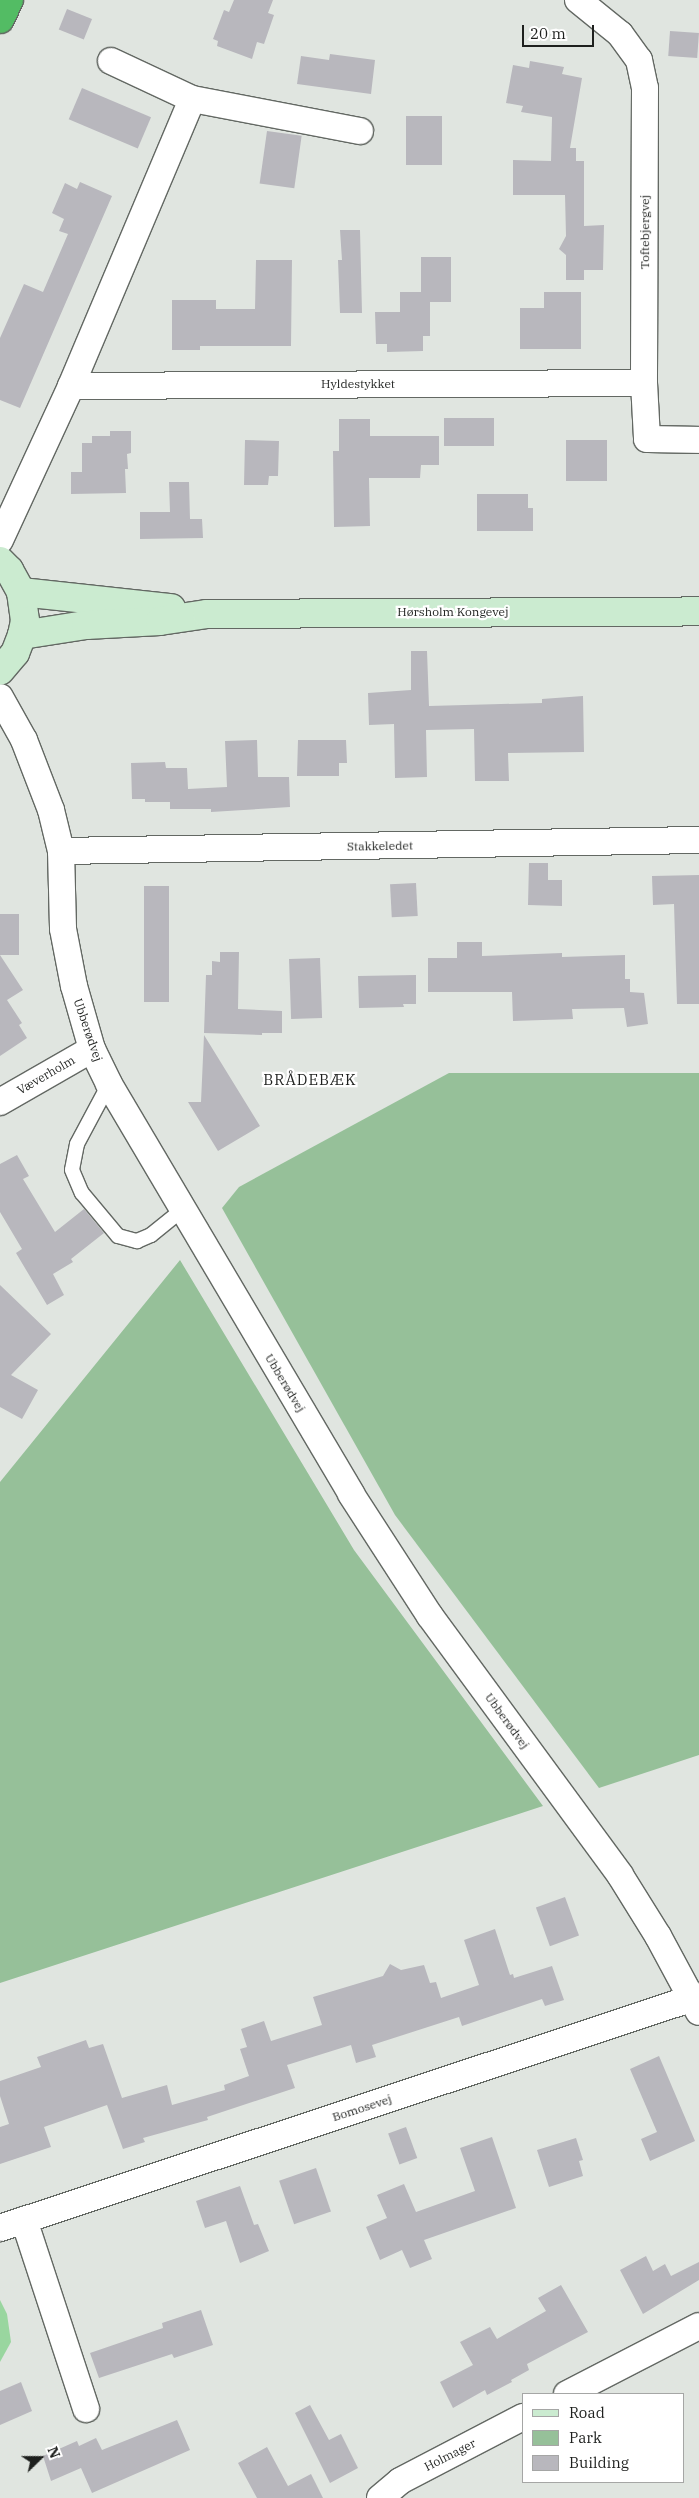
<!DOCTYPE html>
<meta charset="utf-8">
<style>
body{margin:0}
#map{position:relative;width:699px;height:2498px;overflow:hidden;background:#e0e5e0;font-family:"IBM Plex Serif",serif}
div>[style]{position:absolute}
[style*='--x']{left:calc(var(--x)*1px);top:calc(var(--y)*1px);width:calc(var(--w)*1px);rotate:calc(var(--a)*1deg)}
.green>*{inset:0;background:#96c099}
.water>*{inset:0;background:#99d69f}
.building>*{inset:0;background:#b8b7bd;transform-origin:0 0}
.roads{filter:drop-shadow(1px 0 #636863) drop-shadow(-1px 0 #636863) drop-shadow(0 1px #636863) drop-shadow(0 -1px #636863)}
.service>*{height:14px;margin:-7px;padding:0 7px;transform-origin:7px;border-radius:7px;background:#fff}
.minor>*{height:26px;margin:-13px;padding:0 13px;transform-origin:13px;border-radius:13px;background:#fff}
.secondary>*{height:28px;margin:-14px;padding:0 14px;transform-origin:14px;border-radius:14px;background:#cbebd0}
.motorway>*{height:28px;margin:-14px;padding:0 14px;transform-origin:14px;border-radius:14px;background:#53bc64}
span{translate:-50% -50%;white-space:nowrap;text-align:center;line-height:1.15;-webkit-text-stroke:4.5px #fff;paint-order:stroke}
.street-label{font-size:12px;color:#1e201e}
.quarter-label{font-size:15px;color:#1e201e;letter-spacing:1px}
.legend{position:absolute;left:522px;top:2393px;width:162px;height:90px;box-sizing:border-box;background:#fff;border:1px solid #a5a6a5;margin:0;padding:6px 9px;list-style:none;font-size:15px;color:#1e201e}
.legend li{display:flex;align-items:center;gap:10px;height:25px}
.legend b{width:25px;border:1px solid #a5a6a5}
.north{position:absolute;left:15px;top:2433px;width:50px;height:50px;-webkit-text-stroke:4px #fff;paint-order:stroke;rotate:68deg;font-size:14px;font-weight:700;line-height:20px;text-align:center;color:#1e201e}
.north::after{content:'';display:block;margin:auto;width:18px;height:22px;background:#1e201e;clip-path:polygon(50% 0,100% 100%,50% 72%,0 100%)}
.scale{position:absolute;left:522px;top:25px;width:72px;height:22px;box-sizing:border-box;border:2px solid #1e201e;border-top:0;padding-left:6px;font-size:15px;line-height:18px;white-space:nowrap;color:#1e201e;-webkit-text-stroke:4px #fff;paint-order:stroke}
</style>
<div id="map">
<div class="green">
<i style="clip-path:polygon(449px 1073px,699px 1073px,699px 1755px,599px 1788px,395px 1515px,222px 1208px,239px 1187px)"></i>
<i style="clip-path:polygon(180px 1260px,354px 1550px,543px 1806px,0 1983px,0 1482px)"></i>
</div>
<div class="water">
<i style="clip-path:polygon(0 2300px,7px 2314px,11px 2342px,0 2362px)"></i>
</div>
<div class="building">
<i style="clip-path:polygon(234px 0,273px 0,268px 13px,274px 15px,264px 44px,257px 42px,252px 59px,217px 46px,218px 41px,213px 39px,224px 10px,229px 12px)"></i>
<i style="left:67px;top:9px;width:27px;height:22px;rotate:22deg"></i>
<i style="left:670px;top:31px;width:29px;height:25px;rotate:4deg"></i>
<i style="clip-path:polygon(330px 54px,375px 60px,371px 94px,297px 84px,301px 56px,329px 60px)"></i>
<i style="clip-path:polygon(530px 61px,564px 67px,562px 74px,582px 78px,570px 148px,576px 148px,576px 161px,584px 161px,584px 226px,604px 225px,603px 270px,584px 270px,584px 280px,566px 280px,566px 255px,559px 249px,566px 236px,565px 195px,513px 195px,513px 160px,551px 161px,552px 117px,521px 112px,523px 106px,506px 103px,513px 65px,529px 68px)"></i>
<i style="left:82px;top:88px;width:75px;height:34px;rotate:23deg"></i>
<i style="left:406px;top:116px;width:36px;height:49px"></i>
<i style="left:267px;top:131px;width:35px;height:53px;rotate:8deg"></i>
<i style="clip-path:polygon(80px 182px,112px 196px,20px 408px,0 400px,0 338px,24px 284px,43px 292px,68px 234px,59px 231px,64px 219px,52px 213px,65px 183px,77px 189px)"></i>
<i style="clip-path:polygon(340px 230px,360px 230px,362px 313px,340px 313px,338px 260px,342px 260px)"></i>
<i style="clip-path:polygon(421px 257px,451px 257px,451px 302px,430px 302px,430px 336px,423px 336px,423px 351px,387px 352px,387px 344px,376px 344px,375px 312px,400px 312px,400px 292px,421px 292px)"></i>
<i style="clip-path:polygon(256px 260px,292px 260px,291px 346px,200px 346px,200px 350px,172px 350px,172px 300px,216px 300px,216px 309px,255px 309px)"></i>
<i style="clip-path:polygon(544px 292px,581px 292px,581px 349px,520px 349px,520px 308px,544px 308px)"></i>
<i style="left:444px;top:418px;width:50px;height:28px"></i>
<i style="clip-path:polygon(339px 419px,370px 419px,370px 436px,439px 436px,439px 465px,421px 465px,420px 478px,369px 478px,370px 526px,334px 527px,333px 451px,339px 451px)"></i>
<i style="clip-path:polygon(110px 431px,131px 431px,131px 453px,127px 454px,128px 469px,125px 469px,126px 493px,71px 494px,71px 472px,82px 472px,82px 443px,92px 443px,92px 436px,110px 436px)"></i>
<i style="clip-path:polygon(245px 440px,279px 441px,278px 476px,269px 476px,268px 485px,244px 485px)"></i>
<i style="left:566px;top:440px;width:41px;height:41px"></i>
<i style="clip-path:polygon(169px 482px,189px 482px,190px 519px,202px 519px,203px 538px,140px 539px,140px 512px,170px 512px)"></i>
<i style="clip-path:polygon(477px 494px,528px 494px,528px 508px,533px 508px,533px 531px,477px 531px)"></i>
<i style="clip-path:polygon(411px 651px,427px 651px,429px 706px,542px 703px,542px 699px,583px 696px,584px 752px,508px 753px,509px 781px,475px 781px,474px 729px,426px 730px,427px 777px,395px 778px,394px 724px,369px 725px,368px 693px,411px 690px)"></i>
<i style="clip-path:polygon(257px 740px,258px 777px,289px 777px,290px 807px,211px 812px,211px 809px,170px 809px,170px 802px,145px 802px,145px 799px,132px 799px,131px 763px,165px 762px,166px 768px,187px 768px,188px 789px,227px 787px,225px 741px)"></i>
<i style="clip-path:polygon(298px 740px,346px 740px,347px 763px,339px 763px,339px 776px,297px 776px)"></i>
<i style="clip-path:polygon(529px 863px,548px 863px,548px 880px,562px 880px,562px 906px,528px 905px)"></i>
<i style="clip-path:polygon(699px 875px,699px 1004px,677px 1004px,674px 904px,653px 905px,652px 876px)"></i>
<i style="left:416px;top:883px;width:33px;height:26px;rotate:87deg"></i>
<i style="left:169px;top:886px;width:116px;height:25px;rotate:90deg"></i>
<i style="left:0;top:914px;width:19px;height:41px"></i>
<i style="clip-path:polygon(457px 942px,482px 942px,482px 956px,562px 953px,562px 957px,625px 955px,625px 979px,630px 979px,630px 992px,644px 993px,648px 1024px,627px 1027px,624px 1008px,572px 1009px,573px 1019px,513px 1021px,512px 992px,428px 992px,428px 958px,457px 958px)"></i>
<i style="clip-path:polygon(220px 952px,239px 952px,238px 1009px,282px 1011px,282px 1033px,262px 1033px,262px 1035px,204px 1033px,206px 975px,212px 975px,212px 961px,220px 962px)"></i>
<i style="clip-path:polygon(0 955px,23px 990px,7px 1000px,22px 1023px,19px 1025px,27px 1038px,0 1056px)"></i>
<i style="left:320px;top:958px;width:60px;height:31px;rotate:88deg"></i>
<i style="clip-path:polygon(416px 975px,416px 1004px,403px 1004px,404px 1007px,359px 1008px,358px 976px)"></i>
<i style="clip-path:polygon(204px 1035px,260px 1126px,218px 1151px,188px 1102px,201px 1102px)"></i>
<i style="clip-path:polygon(17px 1155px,29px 1176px,23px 1179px,55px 1232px,84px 1209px,104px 1233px,71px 1259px,73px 1262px,53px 1274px,64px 1295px,47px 1305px,16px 1253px,22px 1249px,0 1212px,0 1164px)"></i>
<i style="clip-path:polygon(0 1285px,51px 1334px,11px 1375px,38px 1390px,22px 1419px,0 1407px)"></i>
<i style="left:565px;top:1897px;width:41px;height:31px;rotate:70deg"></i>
<i style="clip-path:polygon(495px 1929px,510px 1975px,513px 1974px,514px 1978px,552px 1966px,564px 2000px,545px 2006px,542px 1999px,462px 2026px,459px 2017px,372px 2045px,376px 2057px,356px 2063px,351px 2045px,287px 2065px,295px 2088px,207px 2117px,208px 2120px,143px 2138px,145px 2142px,123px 2149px,107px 2105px,44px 2127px,51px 2147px,0 2164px,0 2127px,9px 2124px,0 2096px,0 2081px,41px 2067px,37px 2057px,86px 2040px,89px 2048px,103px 2044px,122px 2098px,167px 2085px,172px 2105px,225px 2090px,224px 2085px,249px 2076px,240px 2049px,247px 2047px,241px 2029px,264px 2021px,271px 2041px,322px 2025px,313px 1997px,383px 1976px,390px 1964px,401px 1970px,424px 1965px,430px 1983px,436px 1982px,441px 1998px,479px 1985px,464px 1940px)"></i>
<i style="clip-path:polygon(659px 2056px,695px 2141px,650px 2161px,641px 2139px,657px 2132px,630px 2069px)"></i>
<i style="left:406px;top:2127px;width:33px;height:19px;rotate:70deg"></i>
<i style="clip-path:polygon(492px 2137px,516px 2208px,424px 2240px,432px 2259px,410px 2268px,402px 2250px,380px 2260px,366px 2227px,387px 2218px,377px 2195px,404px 2184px,416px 2212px,475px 2191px,460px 2148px)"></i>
<i style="clip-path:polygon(576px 2138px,583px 2160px,579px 2161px,583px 2176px,549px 2187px,537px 2150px)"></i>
<i style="left:316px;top:2168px;width:46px;height:39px;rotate:71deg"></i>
<i style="clip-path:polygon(240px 2186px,254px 2225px,258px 2224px,269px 2251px,240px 2263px,226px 2221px,205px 2228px,196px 2201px)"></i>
<i style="clip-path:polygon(646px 2256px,653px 2271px,665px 2264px,671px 2276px,699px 2262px,699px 2280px,643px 2314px,620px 2270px)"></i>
<i style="clip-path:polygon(561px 2285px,588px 2332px,527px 2364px,529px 2370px,511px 2380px,512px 2382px,487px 2395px,485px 2390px,453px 2408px,440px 2382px,473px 2365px,460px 2342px,490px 2327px,497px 2339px,546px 2311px,538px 2298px)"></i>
<i style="clip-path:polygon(201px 2310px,213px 2345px,174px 2358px,172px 2354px,99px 2378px,90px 2353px,163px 2328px,162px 2323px)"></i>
<i style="clip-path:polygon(21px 2382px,32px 2411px,0 2425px,0 2391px)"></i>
<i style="clip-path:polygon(310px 2405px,329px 2440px,341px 2434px,358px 2468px,330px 2483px,295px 2413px)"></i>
<i style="clip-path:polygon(177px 2420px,190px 2450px,92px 2493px,81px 2468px,51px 2481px,43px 2456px,77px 2441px,79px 2446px,96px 2438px,102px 2450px)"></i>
<i style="clip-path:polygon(267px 2447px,288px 2486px,311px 2474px,323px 2498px,257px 2498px,238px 2463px)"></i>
</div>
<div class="roads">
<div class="service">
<i style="--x:109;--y:1084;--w:68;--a:118.1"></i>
<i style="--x:77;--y:1144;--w:26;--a:101"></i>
<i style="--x:72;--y:1170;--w:25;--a:67"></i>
<i style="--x:82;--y:1193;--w:56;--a:50.1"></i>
<i style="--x:118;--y:1236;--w:20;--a:15"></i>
<i style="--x:137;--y:1241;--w:15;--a:-23"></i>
<i style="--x:151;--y:1235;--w:40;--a:-39"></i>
</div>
<div class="minor">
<i style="--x:578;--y:0;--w:54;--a:39"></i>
<i style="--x:620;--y:34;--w:32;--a:54"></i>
<i style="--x:639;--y:60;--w:29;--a:78"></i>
<i style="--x:645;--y:88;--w:295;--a:90.2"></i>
<i style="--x:644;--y:383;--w:56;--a:86.9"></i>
<i style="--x:647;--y:439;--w:52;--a:1.1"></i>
<i style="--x:111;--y:61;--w:89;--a:25.1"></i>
<i style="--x:71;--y:386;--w:573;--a:-0.3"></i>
<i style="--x:0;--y:540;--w:170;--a:-65.2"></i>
<i style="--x:71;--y:386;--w:311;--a:-67.1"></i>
<i style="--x:192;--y:99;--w:171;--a:10.8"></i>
<i style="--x:0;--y:697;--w:49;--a:60.8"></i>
<i style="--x:24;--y:740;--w:75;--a:68.9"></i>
<i style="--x:51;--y:810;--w:42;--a:76.3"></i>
<i style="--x:61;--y:851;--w:78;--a:88.5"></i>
<i style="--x:63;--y:929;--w:58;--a:79.1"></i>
<i style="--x:74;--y:986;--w:66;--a:74.1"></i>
<i style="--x:92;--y:1049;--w:39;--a:64"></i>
<i style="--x:109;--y:1084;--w:476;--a:59.4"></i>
<i style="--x:351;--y:1494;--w:145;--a:57.1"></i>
<i style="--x:430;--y:1616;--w:321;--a:53.7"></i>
<i style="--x:620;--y:1875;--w:72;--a:58.1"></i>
<i style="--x:658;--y:1936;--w:86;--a:61.7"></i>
<i style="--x:61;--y:851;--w:638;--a:-0.99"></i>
<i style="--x:0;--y:1102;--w:106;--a:-29.9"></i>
<i style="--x:24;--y:2220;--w:199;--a:71.8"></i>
<i style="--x:0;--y:2228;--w:736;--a:-18.36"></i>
<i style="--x:567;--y:2394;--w:148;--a:-27.3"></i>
<i style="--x:380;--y:2498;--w:26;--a:-40"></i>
<i style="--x:400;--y:2481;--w:139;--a:-27.5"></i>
</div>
<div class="secondary">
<i style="--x:0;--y:561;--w:13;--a:45"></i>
<i style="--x:9;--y:570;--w:25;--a:61"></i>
<i style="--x:21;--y:592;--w:29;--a:82"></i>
<i style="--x:25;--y:621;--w:14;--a:102"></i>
<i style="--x:22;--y:635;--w:19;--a:111"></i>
<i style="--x:15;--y:653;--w:23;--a:130"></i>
<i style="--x:21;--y:592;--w:151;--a:6.1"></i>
<i style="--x:22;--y:635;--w:65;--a:-8.9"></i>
<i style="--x:86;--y:625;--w:74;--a:-3.1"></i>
<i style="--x:160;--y:621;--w:48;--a:-8.5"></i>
<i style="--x:207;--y:614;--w:492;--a:-0.3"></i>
</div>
<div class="motorway">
<i style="--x:0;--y:19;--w:21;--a:-65"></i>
</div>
</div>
<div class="street-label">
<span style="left:645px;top:232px;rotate:-90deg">Toftebjergvej</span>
<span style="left:358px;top:384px">Hyldestykket</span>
<span style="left:453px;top:612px">Hørsholm Kongevej</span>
<span style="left:380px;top:846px;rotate:-1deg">Stakkeledet</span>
<span style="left:88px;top:1030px;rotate:71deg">Ubberødvej</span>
<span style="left:46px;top:1075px;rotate:-30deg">Væverholm</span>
<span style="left:285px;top:1383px;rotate:59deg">Ubberødvej</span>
<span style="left:507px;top:1721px;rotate:54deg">Ubberødvej</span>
<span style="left:362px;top:2108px;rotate:-18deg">Bomosevej</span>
<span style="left:450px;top:2455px;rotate:-27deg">Holmager</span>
</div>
<div class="quarter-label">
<span style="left:310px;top:1080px">BRÅDEBÆK</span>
</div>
<ul class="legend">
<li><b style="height:6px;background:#cbebd0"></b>Road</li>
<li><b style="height:14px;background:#96c099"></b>Park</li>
<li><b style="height:14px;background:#b8b7bd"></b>Building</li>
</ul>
<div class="north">N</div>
<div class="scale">20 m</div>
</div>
